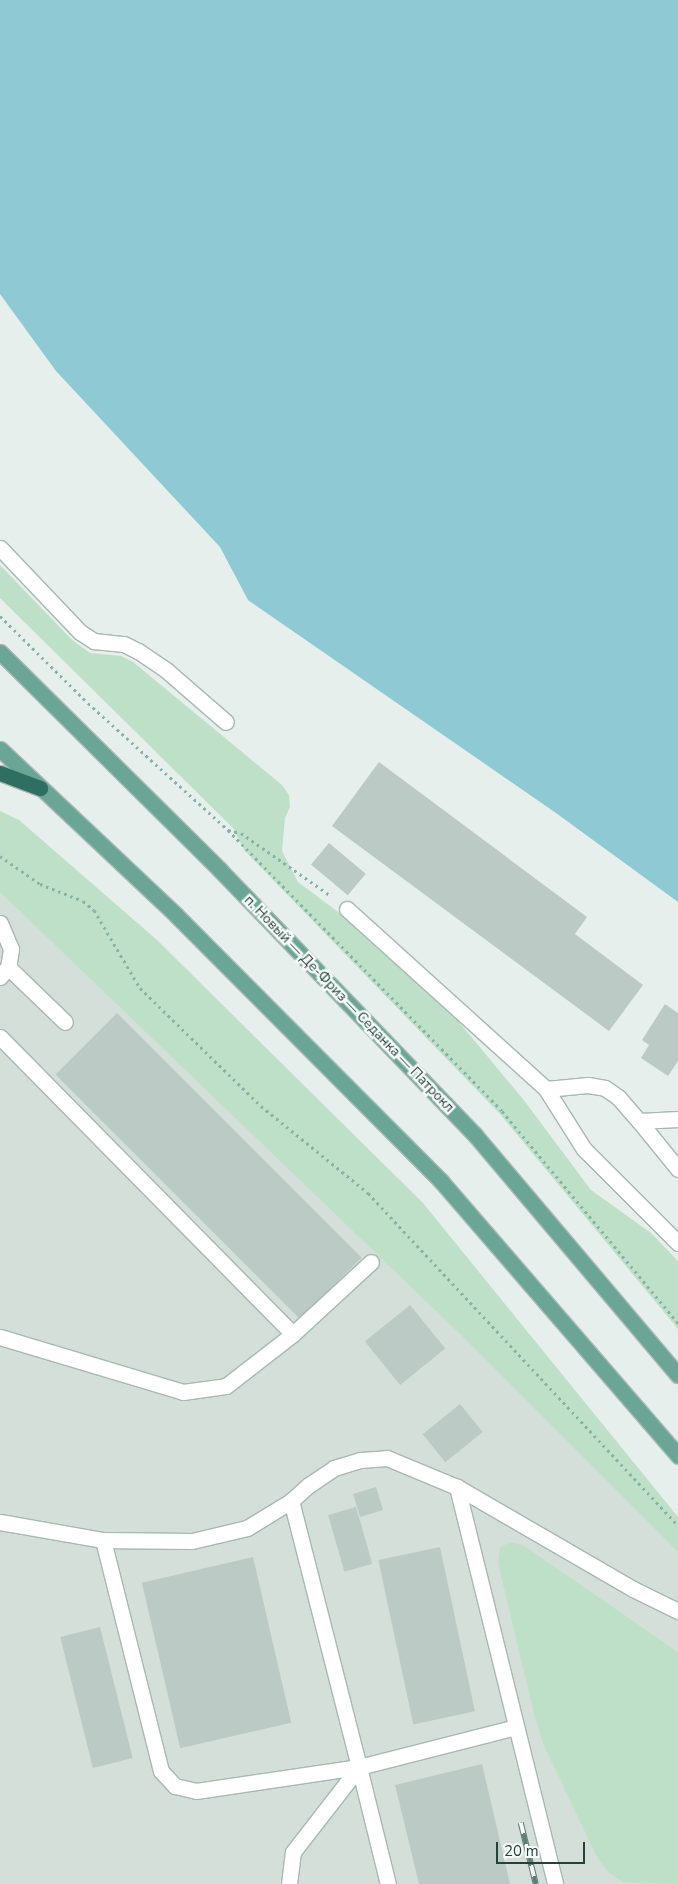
<!DOCTYPE html>
<meta charset="utf-8">
<style>
body{margin:0}
#map{position:relative;width:678px;height:1884px;overflow:hidden;background:#e6efeb;font-family:"Nunito Sans",sans-serif}
div>[style]{position:absolute}
[style*='--x']{left:calc(var(--x)*1px);top:calc(var(--y)*1px);width:calc(var(--w)*1px);rotate:calc(var(--a)*1deg)}
.built>*{inset:0;background:#d4dfda}
.green>*{inset:0;background:#bfe0c8}
.water>*{inset:0;background:#8ec9d4}
.building>*{inset:0;background:#bbcac4;transform-origin:0 0}
.path>*{height:3px;margin-top:-1.5px;transform-origin:0;background:repeating-linear-gradient(90deg,#86b3a5 0 2.5px,transparent 0 6.5px)}
.roads{filter:drop-shadow(1px 0 #a8b8b2) drop-shadow(-1px 0 #a8b8b2) drop-shadow(0 1px #a8b8b2) drop-shadow(0 -1px #a8b8b2)}
.lane>*{height:15px;margin:-7.5px;padding:0 7.5px;transform-origin:7.5px;border-radius:7.5px;background:#fff}
.primary>*{height:15px;margin:-7.5px;padding:0 7.5px;transform-origin:7.5px;border-radius:7.5px;background:#6aa596}
.highway>*{height:15px;margin:-7.5px;padding:0 7.5px;transform-origin:7.5px;border-radius:7.5px;background:#2f6f62}
.rail>*{height:5.5px;margin-top:-2.75px;transform-origin:0;background:repeating-linear-gradient(90deg,#f7fbf9 0 11px,#5f7d75 0 22px);box-sizing:border-box;border-block:1px solid #5f7d75}
span{translate:-50% -50%;white-space:nowrap;text-align:center;line-height:1.15;-webkit-text-stroke:5px #f7fbf9;paint-order:stroke}
.street-label{font-size:14px;color:#24423a}
.scale{position:absolute;left:496px;top:1842px;width:89px;height:22px;box-sizing:border-box;border:2px solid #24423a;border-top:0;padding-left:6px;font-size:15px;line-height:18px;white-space:nowrap;color:#24423a;-webkit-text-stroke:4px #f7fbf9;paint-order:stroke}
</style>
<div id="map">
<div class="built">
<i style="clip-path:polygon(0 886px,462px 1332px,678px 1547px,678px 1884px,0 1884px)"></i>
</div>
<div class="green">
<i style="clip-path:polygon(0 565px,72px 640px,90px 653px,121px 656px,133px 662px,282px 785px,289px 795px,290px 807px,285px 818px,282px 851px,298px 882px,338px 912px,458px 1021px,523px 1099px,591px 1190px,651px 1233px,678px 1261px,678px 1329px,500px 1114px,244px 850px,233px 828px,0 598px)"></i>
<i style="clip-path:polygon(0 811px,19px 820px,157px 940px,423px 1203px,678px 1517px,678px 1552px,461px 1335px,0 892px)"></i>
<i style="clip-path:polygon(511px 1542px,523px 1545px,678px 1652px,678px 1884px,623px 1882px,610px 1874px,598px 1859px,544px 1746px,535px 1718px,498px 1563px,500px 1547px)"></i>
</div>
<div class="water">
<i style="clip-path:polygon(0 0,678px 0,678px 902px,556px 813px,248px 600px,220px 547px,56px 371px,0 294px)"></i>
</div>
<div class="building">
<i style="clip-path:polygon(379px 762px,587px 917px,575px 934px,643px 985px,609px 1031px,332px 826px)"></i>
<i style="left:329px;top:843px;width:48px;height:28px;rotate:40deg"></i>
<i style="clip-path:polygon(665px 1004px,678px 1013px,678px 1061px,668px 1076px,641px 1058px,649px 1045px,642px 1040px)"></i>
<i style="left:117px;top:1013px;width:346px;height:87px;rotate:45deg"></i>
<i style="left:410px;top:1305px;width:56px;height:58px;rotate:51deg"></i>
<i style="left:460px;top:1404px;width:36px;height:48px;rotate:51deg"></i>
<i style="left:376px;top:1487px;width:24px;height:24px;rotate:73deg"></i>
<i style="left:356px;top:1507px;width:59px;height:29px;rotate:74deg"></i>
<i style="left:440px;top:1547px;width:168px;height:63px;rotate:78deg"></i>
<i style="left:253px;top:1557px;width:170px;height:114px;rotate:77deg"></i>
<i style="left:100px;top:1627px;width:135px;height:41px;rotate:76deg"></i>
<i style="clip-path:polygon(482px 1764px,510px 1884px,419px 1884px,395px 1785px)"></i>
</div>
<div class="path">
<i style="--x:0;--y:616;--w:124;--a:44.7"></i>
<i style="--x:88;--y:703;--w:189;--a:42.2"></i>
<i style="--x:228;--y:830;--w:13;--a:13"></i>
<i style="--x:241;--y:833;--w:110;--a:35"></i>
<i style="--x:228;--y:830;--w:392;--a:45.7"></i>
<i style="--x:502;--y:1111;--w:276;--a:50.3"></i>
<i style="--x:0;--y:856;--w:49;--a:35"></i>
<i style="--x:40;--y:884;--w:46;--a:21.6"></i>
<i style="--x:83;--y:901;--w:14;--a:39"></i>
<i style="--x:94;--y:910;--w:91;--a:59.5"></i>
<i style="--x:140;--y:988;--w:169;--a:44.3"></i>
<i style="--x:261;--y:1106;--w:138;--a:39.1"></i>
<i style="--x:368;--y:1193;--w:455;--a:47"></i>
</div>
<div class="roads">
<div class="lane">
<i style="--x:0;--y:548;--w:116;--a:46.4"></i>
<i style="--x:80;--y:632;--w:17;--a:33"></i>
<i style="--x:94;--y:641;--w:30;--a:6"></i>
<i style="--x:124;--y:644;--w:16;--a:27"></i>
<i style="--x:138;--y:651;--w:34;--a:34"></i>
<i style="--x:166;--y:670;--w:79;--a:40.9"></i>
<i style="--x:347;--y:909;--w:268;--a:42.1"></i>
<i style="--x:546;--y:1089;--w:71;--a:57.7"></i>
<i style="--x:584;--y:1149;--w:133;--a:45"></i>
<i style="--x:0;--y:923;--w:28;--a:67"></i>
<i style="--x:11;--y:949;--w:18;--a:99"></i>
<i style="--x:8;--y:967;--w:13;--a:129"></i>
<i style="--x:8;--y:967;--w:79;--a:44"></i>
<i style="--x:0;--y:1037;--w:417;--a:45.4"></i>
<i style="--x:546;--y:1089;--w:42;--a:-5.4"></i>
<i style="--x:588;--y:1085;--w:17;--a:10"></i>
<i style="--x:605;--y:1088;--w:16;--a:35"></i>
<i style="--x:618;--y:1097;--w:32;--a:49"></i>
<i style="--x:639;--y:1121;--w:39;--a:-3"></i>
<i style="--x:639;--y:1121;--w:62;--a:50.9"></i>
<i style="--x:0;--y:1337;--w:191;--a:16.7"></i>
<i style="--x:183;--y:1392;--w:43;--a:-7.9"></i>
<i style="--x:226;--y:1386;--w:85;--a:-37.8"></i>
<i style="--x:293;--y:1334;--w:106;--a:-42.7"></i>
<i style="--x:457;--y:1487;--w:409;--a:76.1"></i>
<i style="--x:0;--y:1522;--w:105;--a:9.9"></i>
<i style="--x:103;--y:1540;--w:89;--a:0.6"></i>
<i style="--x:192;--y:1541;--w:57;--a:-13.3"></i>
<i style="--x:247;--y:1528;--w:52;--a:-31.5"></i>
<i style="--x:103;--y:1540;--w:238;--a:75.9"></i>
<i style="--x:161;--y:1771;--w:21;--a:47"></i>
<i style="--x:175;--y:1786;--w:22;--a:13"></i>
<i style="--x:196;--y:1791;--w:165;--a:-8.4"></i>
<i style="--x:359;--y:1767;--w:162;--a:-14.3"></i>
<i style="--x:359;--y:1767;--w:121;--a:76.1"></i>
<i style="--x:289;--y:1884;--w:32;--a:-83"></i>
<i style="--x:293;--y:1852;--w:108;--a:-52.2"></i>
<i style="--x:359;--y:1767;--w:275;--a:-104.3"></i>
<i style="--x:291;--y:1501;--w:24;--a:-42"></i>
<i style="--x:309;--y:1485;--w:30;--a:-34"></i>
<i style="--x:334;--y:1468;--w:27;--a:-17"></i>
<i style="--x:360;--y:1460;--w:27;--a:-4"></i>
<i style="--x:387;--y:1458;--w:76;--a:22.5"></i>
<i style="--x:457;--y:1487;--w:203;--a:30.1"></i>
<i style="--x:633;--y:1589;--w:50;--a:26.1"></i>
</div>
<div class="primary">
<i style="--x:0;--y:652;--w:310;--a:44.7"></i>
<i style="--x:220;--y:870;--w:368;--a:46.1"></i>
<i style="--x:475;--y:1135;--w:314;--a:49.8"></i>
<i style="--x:0;--y:749;--w:243;--a:43.3"></i>
<i style="--x:177;--y:916;--w:374;--a:45.1"></i>
<i style="--x:441;--y:1181;--w:363;--a:49.2"></i>
</div>
<div class="highway">
<i style="--x:0;--y:773;--w:43;--a:20.6"></i>
</div>
</div>
<div class="rail">
<i style="--x:521;--y:1823;--w:63;--a:76.2"></i>
</div>
<div class="street-label">
<span style="left:349px;top:1004px;rotate:46deg">п. Новый — Де-Фриз — Седанка — Патрокл</span>
</div>
<div class="scale">20 m</div>
</div>
